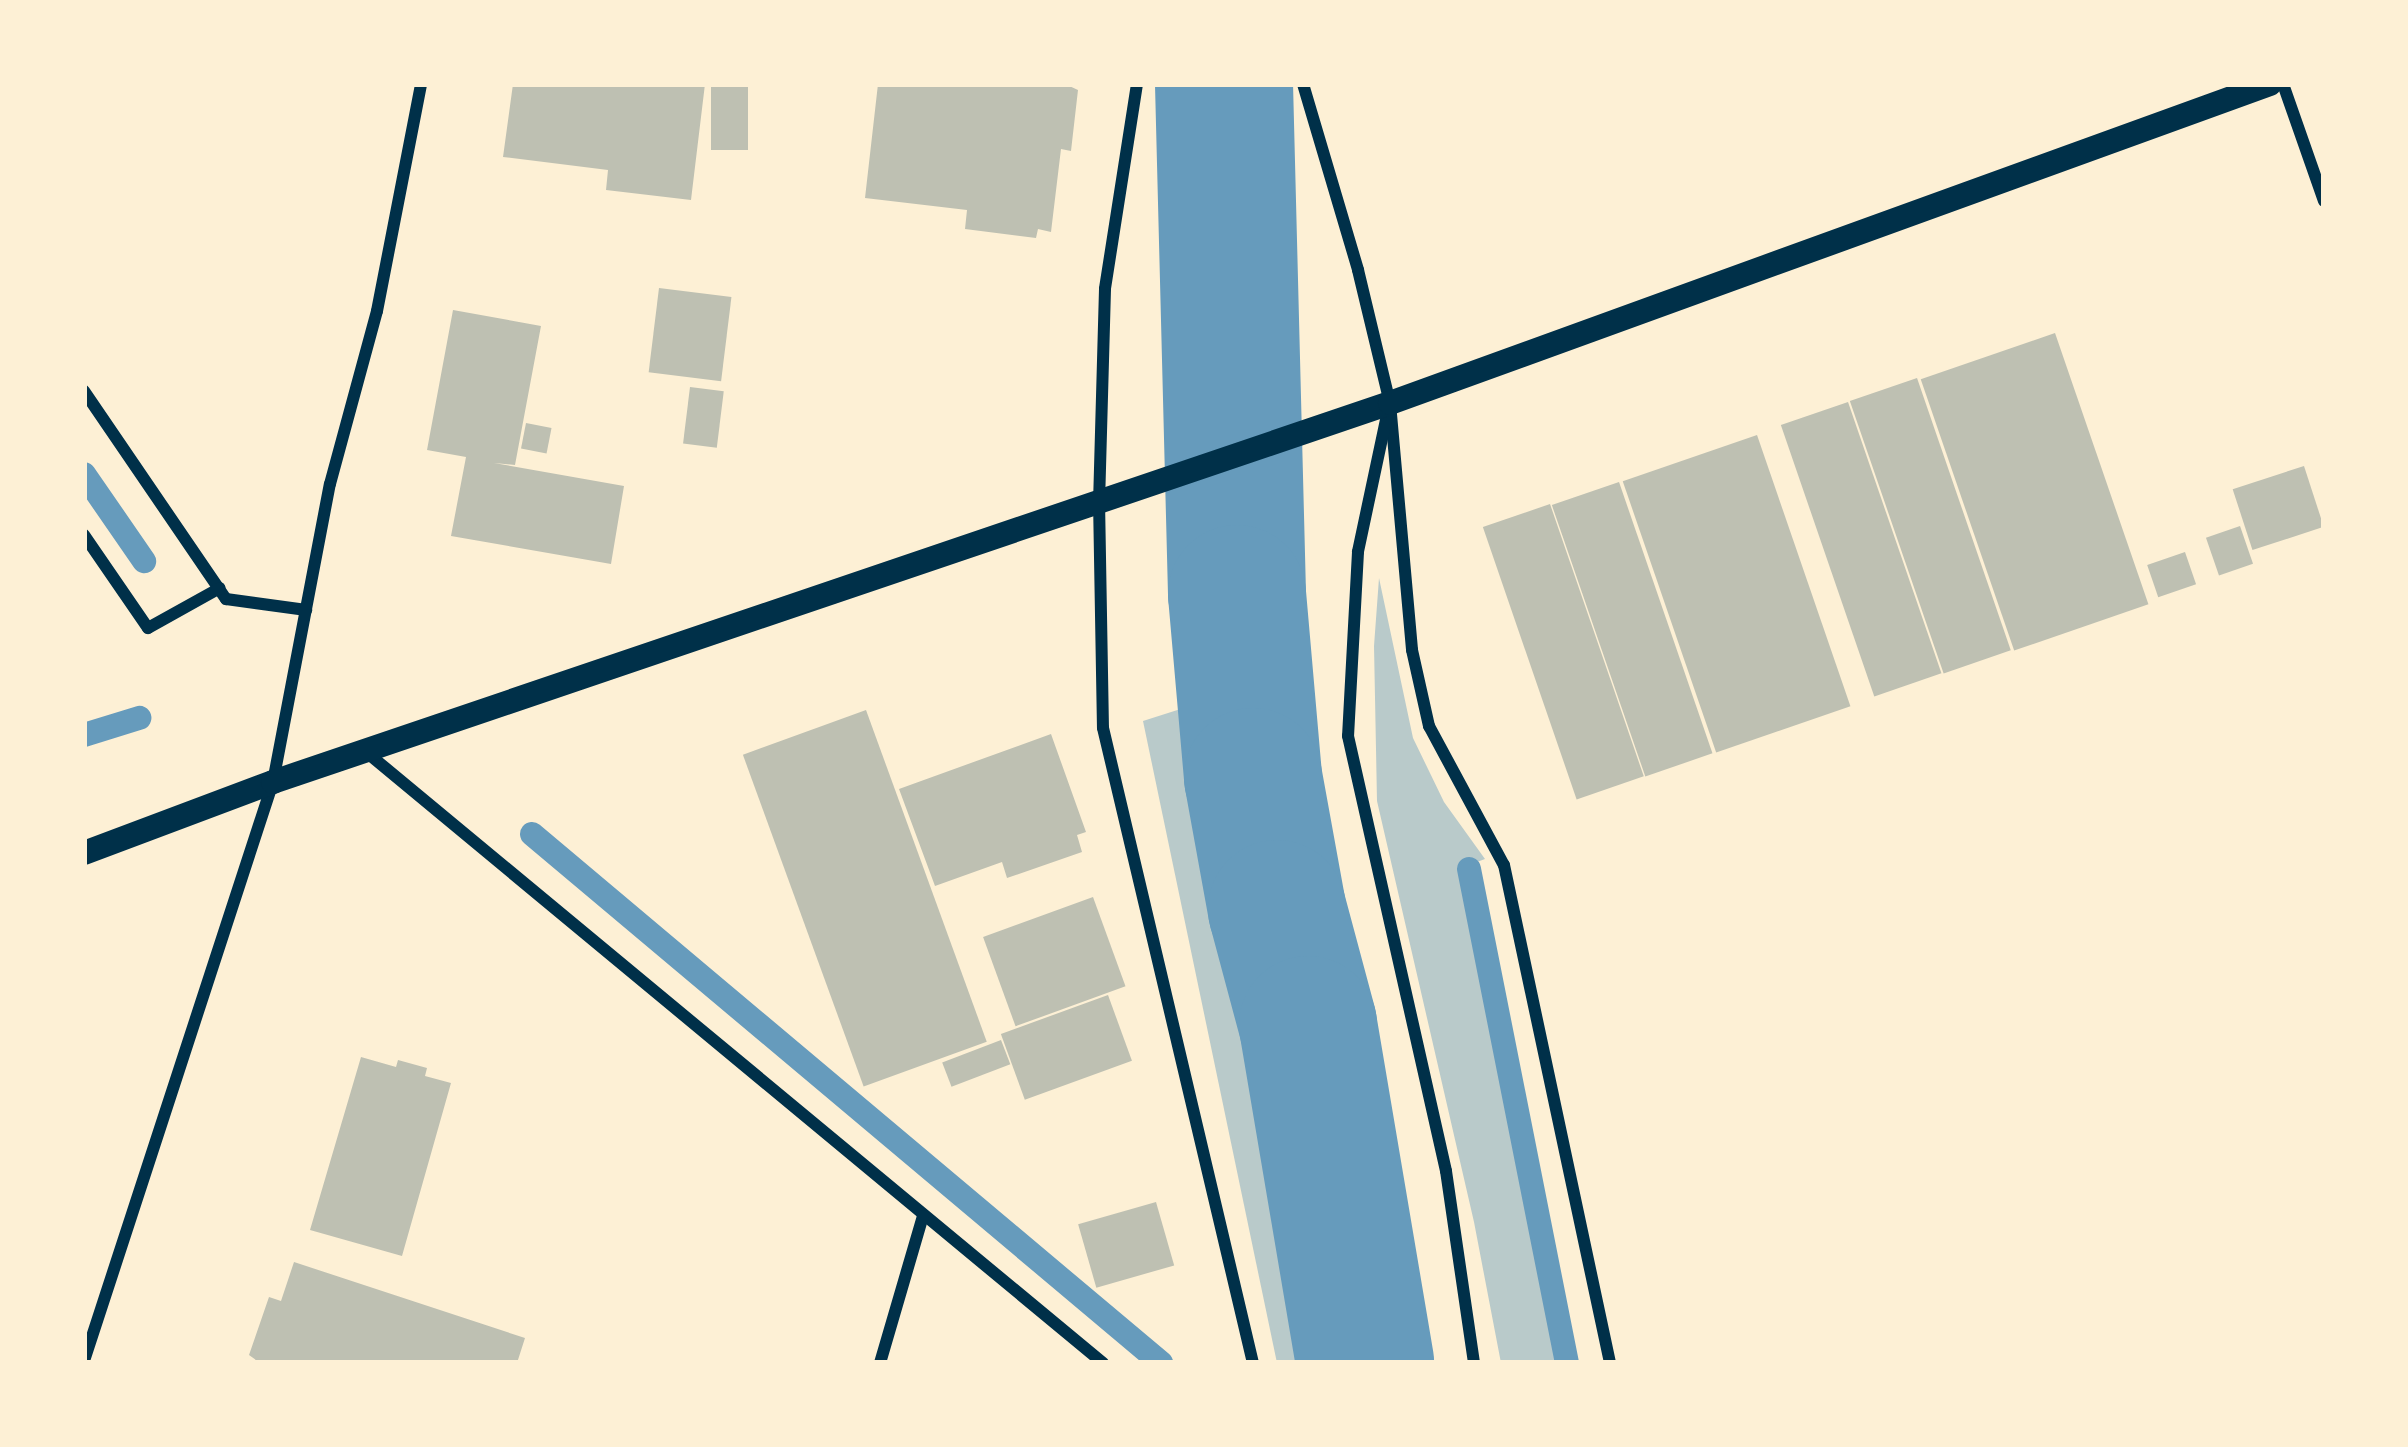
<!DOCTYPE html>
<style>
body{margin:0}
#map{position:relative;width:2408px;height:1447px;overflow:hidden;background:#fdf0d5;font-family:"Exo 2",sans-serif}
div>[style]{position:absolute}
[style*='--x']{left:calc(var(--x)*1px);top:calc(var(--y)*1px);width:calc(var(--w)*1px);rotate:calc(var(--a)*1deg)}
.green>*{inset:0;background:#b9caca}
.stream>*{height:24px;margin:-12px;padding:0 12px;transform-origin:12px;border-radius:12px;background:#669bbc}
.river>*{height:138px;margin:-69px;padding:0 69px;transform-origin:69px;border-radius:69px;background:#669bbc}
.building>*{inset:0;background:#bec0b2;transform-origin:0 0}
.minor>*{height:12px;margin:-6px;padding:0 6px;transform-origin:6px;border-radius:6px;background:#003049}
.secondary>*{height:24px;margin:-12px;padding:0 12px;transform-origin:12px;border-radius:12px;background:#003049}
span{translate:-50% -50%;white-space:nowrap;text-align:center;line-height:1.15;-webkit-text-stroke:12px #fdf0d5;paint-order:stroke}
.frame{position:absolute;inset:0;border:87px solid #fdf0d5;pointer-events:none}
</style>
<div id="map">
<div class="green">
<i style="clip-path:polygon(1379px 578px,1413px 738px,1444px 802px,1485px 859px,1458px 869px,1561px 1363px,1501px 1363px,1474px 1222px,1377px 801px,1374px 646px)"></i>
<i style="clip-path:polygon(1215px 698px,1300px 1105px,1345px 1363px,1277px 1363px,1143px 721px)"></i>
</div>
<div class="stream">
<i style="--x:84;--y:474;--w:106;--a:55.4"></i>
<i style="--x:84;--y:735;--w:58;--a:-17.2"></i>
<i style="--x:532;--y:834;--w:822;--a:40.06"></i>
<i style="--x:1469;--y:869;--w:504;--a:78.78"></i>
</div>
<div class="river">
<i style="--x:1224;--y:84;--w:510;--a:88.54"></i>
<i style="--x:1237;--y:594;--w:184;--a:85"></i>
<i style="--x:1253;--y:777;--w:134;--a:79.7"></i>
<i style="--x:1277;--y:909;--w:120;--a:75"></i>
<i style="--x:1308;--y:1025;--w:343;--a:80.4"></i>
</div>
<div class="building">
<i style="clip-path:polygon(513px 84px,705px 84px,691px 200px,606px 190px,608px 170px,503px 157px)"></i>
<i style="left:711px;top:84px;width:37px;height:66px"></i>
<i style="clip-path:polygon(878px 84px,1065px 84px,1078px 90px,1071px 151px,1061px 149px,1051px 232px,1038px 229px,1036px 238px,965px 229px,967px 210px,865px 198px)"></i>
<i style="left:659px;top:288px;width:73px;height:85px;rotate:7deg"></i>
<i style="clip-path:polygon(453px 310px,541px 326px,515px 465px,494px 463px,624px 486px,611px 564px,451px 536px,466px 457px,427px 450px)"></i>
<i style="left:2055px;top:333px;width:287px;height:142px;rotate:71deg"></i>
<i style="left:1917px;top:378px;width:288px;height:71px;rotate:71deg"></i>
<i style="left:690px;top:387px;width:34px;height:57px;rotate:7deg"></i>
<i style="left:1848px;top:402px;width:287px;height:71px;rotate:71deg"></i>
<i style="left:526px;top:423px;width:26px;height:26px;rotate:11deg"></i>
<i style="left:1757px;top:435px;width:287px;height:142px;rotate:71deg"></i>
<i style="left:2304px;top:466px;width:64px;height:75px;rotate:72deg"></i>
<i style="left:1619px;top:482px;width:287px;height:71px;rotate:71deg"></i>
<i style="left:1550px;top:504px;width:288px;height:71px;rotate:71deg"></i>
<i style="left:2240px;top:526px;width:40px;height:36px;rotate:71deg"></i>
<i style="left:2185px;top:552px;width:34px;height:40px;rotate:71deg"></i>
<i style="left:866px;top:710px;width:353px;height:131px;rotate:70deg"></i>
<i style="clip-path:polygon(1051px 734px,1086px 832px,1077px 835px,1082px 852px,1007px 878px,1002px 862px,935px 886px,899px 789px)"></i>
<i style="left:1093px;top:897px;width:95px;height:117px;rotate:70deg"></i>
<i style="left:1108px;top:995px;width:70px;height:114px;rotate:70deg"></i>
<i style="left:1001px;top:1040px;width:26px;height:63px;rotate:69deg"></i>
<i style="clip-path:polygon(361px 1057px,396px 1067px,398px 1060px,427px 1068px,425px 1076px,451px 1083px,402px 1256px,310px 1230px)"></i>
<i style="left:1156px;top:1202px;width:66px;height:81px;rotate:74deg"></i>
<i style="clip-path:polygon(294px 1262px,525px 1338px,517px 1363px,260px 1363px,249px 1355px,269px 1297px,281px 1301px)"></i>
</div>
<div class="minor">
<i style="--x:1137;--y:84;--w:207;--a:98.9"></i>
<i style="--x:1105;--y:289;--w:211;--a:91.6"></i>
<i style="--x:1099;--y:500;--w:228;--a:89"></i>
<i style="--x:1103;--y:728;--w:652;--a:76.71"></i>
<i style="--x:1303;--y:84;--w:194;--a:73.5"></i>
<i style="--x:1358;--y:270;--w:137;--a:76.5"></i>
<i style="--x:1390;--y:403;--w:248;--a:84.9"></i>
<i style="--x:1412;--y:650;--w:78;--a:77.4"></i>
<i style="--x:1429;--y:726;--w:158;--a:61.7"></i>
<i style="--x:1504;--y:865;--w:509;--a:77.98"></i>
<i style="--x:2283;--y:84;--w:124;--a:70.7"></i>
<i style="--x:84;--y:391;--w:252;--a:55.7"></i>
<i style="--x:226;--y:599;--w:81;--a:7.8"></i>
<i style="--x:1387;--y:415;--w:140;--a:102"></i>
<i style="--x:1358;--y:552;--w:184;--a:93.1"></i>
<i style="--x:1348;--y:736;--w:446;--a:77.3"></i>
<i style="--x:1446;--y:1171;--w:194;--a:81.7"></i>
<i style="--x:84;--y:535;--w:113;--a:55.5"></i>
<i style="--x:148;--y:628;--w:82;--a:-29.1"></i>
<i style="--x:365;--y:751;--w:959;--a:39.67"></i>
<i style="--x:84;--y:1361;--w:609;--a:-71.92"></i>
<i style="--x:273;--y:782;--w:303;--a:-79.2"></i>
<i style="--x:330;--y:484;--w:179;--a:-74.8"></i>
<i style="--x:377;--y:311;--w:231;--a:-79"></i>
<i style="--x:880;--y:1363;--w:153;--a:-73.7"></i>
</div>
<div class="secondary">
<i style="--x:84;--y:853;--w:202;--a:-20.6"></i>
<i style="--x:273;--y:782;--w:1180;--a:-18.74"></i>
<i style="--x:1390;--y:403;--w:936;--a:-19.93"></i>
</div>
<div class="frame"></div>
</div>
